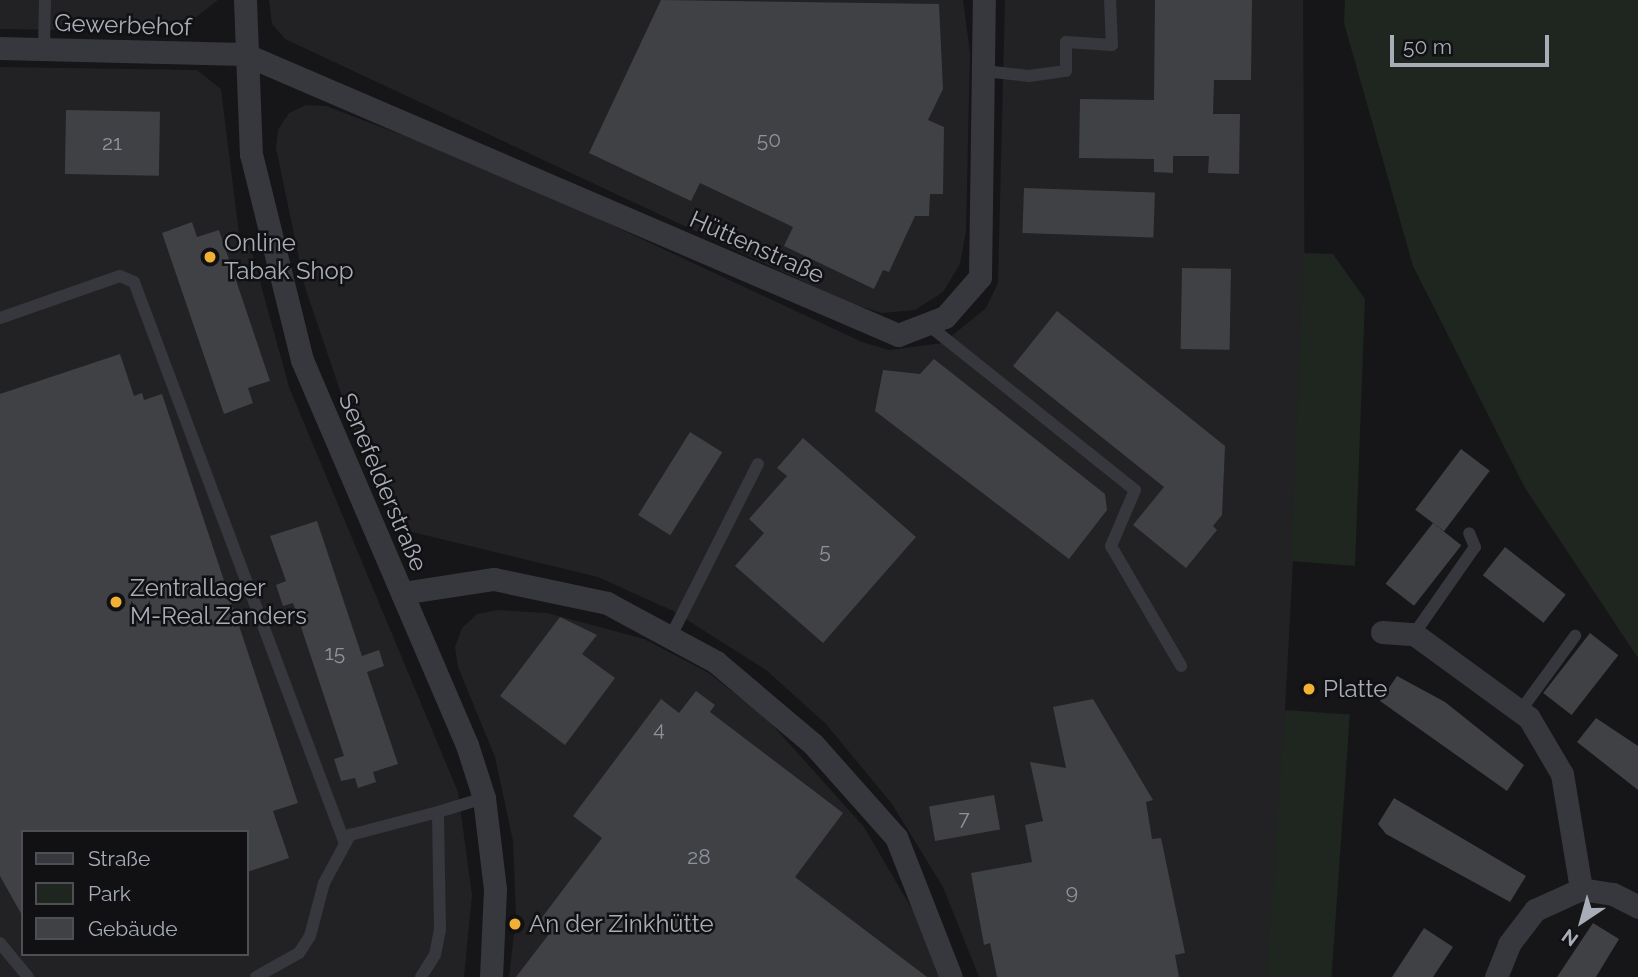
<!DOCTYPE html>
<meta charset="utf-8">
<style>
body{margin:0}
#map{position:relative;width:1638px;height:977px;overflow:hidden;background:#161618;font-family:Raleway,sans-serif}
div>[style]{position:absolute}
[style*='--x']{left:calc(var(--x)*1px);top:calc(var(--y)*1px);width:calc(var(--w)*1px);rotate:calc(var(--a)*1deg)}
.built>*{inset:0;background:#222225}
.green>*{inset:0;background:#1e261f;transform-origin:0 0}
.building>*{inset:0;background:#404145;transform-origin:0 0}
.service>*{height:12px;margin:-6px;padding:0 6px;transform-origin:6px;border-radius:6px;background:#37383d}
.minor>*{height:23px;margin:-11.5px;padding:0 11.5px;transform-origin:11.5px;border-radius:11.5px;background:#37383d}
.dots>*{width:19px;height:19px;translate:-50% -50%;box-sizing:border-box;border:4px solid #111113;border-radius:50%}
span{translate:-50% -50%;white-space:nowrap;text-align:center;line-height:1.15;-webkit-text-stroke:5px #111113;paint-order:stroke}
.number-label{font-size:21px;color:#8e929b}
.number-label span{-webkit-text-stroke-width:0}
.street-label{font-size:24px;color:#a8adb8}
.poi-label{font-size:24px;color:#a8adb8}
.left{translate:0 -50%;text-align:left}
.legend{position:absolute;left:21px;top:830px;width:228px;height:126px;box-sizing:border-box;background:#111113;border:2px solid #4d4f55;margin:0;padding:9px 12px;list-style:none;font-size:21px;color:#a8adb8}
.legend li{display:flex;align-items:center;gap:14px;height:35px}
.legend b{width:35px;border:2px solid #4d4f55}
.north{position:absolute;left:1547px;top:886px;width:70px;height:70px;-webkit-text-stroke:5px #111113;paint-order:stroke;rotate:216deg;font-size:19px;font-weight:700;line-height:28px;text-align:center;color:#a8adb8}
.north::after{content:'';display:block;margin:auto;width:24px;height:32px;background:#a8adb8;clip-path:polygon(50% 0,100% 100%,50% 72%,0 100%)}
.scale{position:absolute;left:1390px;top:35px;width:159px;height:32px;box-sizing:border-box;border:4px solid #a8adb8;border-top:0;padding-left:9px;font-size:21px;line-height:24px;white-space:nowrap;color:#a8adb8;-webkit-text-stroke:5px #111113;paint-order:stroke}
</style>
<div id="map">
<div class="built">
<i style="clip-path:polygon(0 0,218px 0,194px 19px,62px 30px,0 29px)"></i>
<i style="clip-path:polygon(269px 0,963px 0,970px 53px,966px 231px,960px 264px,943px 292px,915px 310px,882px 313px,849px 303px,285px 39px,272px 24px)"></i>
<i style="clip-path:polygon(1005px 0,1303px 0,1305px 338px,1285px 710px,1281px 977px,979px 977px,943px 887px,892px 804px,826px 724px,766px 670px,673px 611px,598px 577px,404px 530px,390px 514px,352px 426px,305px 287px,276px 148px,278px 130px,289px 113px,306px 105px,326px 106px,494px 170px,862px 342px,889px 350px,943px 343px,986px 308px,998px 283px)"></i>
<i style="clip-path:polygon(evenodd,0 67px,197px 70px,221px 89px,241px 249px,250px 245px,289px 387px,458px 792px,472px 895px,464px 977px,0 977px,0 67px,23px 832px,247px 832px,247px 954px,23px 954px,23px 832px)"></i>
<i style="clip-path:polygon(497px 610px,547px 613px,644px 639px,709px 673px,768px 720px,864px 827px,913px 911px,939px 977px,509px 977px,516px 917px,513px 841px,495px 757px,458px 667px,455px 647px,462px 628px,477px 614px)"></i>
</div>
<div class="green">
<i style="clip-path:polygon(1345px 0,1638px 0,1638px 658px,1525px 488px,1413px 266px,1344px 23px)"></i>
<i style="clip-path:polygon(1304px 253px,1333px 254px,1365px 299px,1355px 566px,1291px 561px)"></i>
<i style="left:1285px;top:710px;width:65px;height:267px;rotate:4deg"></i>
</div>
<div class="building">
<i style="clip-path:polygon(661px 0,939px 4px,943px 89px,928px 120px,944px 127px,943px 194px,930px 194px,929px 216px,915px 216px,889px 272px,883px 270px,874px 289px,784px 246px,793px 227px,700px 183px,691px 201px,589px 153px)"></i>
<i style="clip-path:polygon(1155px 0,1252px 0,1251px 80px,1214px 80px,1213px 114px,1240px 114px,1239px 174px,1208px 173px,1209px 156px,1173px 156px,1173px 173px,1154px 172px,1154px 159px,1079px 158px,1080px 99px,1154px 100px)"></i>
<i style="left:66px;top:110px;width:94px;height:64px;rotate:1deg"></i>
<i style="left:1024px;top:188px;width:131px;height:45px;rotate:2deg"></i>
<i style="clip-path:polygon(192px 222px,197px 237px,219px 230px,270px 381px,248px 388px,253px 403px,224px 414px,162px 233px)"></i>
<i style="left:1182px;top:268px;width:49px;height:81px;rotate:1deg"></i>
<i style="clip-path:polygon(1057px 311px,1225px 446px,1222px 515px,1213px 526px,1217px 530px,1186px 568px,1133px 525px,1164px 487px,1013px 366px)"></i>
<i style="clip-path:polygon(120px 354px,134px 396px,142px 393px,144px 400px,162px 394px,298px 803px,273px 811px,289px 858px,247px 872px,247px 832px,23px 832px,23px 917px,0 876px,0 394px)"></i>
<i style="clip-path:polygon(934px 359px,1105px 494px,1107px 510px,1069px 559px,875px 411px,883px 370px,920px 374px)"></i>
<i style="left:690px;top:432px;width:38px;height:98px;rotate:32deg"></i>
<i style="clip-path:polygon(803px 438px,916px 537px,823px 643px,735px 566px,764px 533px,749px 519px,787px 476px,777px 468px)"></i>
<i style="left:1461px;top:449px;width:36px;height:76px;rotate:37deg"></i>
<i style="clip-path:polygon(317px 521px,362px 656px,379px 650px,384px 666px,367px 672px,398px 764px,373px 772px,376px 782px,358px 788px,355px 778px,341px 781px,334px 759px,344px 756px,293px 603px,283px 606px,276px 585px,286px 581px,270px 536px)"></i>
<i style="left:1433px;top:523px;width:36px;height:77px;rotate:38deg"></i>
<i style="left:1505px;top:547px;width:77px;height:36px;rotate:38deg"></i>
<i style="clip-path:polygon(560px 617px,597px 635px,582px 654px,615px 678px,565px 745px,500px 696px)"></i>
<i style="left:1590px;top:633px;width:36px;height:76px;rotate:38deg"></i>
<i style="clip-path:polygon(1397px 676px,1445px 702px,1524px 765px,1507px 791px,1380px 701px)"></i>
<i style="clip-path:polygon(696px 691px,715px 705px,710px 712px,843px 813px,795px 877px,927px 977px,516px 977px,549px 934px,537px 924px,602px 838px,573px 816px,661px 699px,679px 713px)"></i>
<i style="clip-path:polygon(1093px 699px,1153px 800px,1146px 802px,1152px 839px,1161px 838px,1185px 953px,1175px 955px,1179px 977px,997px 977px,990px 943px,984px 945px,971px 873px,1032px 862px,1025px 825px,1043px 821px,1030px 762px,1066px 768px,1053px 707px)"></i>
<i style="clip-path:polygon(1596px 718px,1638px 746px,1638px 790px,1577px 742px)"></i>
<i style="left:994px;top:795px;width:35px;height:66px;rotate:80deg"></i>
<i style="clip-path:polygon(1394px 798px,1526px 876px,1510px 902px,1386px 834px,1378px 824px)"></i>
<i style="clip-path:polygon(1593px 923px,1619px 939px,1596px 977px,1557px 977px)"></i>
<i style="clip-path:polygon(1424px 928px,1453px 947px,1433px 977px,1392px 977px)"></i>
</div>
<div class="service">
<i style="--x:44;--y:49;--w:49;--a:-88.8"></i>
<i style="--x:984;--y:71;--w:45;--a:6.3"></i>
<i style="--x:1029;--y:76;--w:37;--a:-8"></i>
<i style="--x:1066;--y:71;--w:29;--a:-90"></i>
<i style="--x:1066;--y:42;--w:46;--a:3.7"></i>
<i style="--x:1112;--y:45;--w:45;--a:-92.5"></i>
<i style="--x:0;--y:318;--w:127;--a:-19.3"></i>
<i style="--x:120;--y:276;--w:15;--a:23"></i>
<i style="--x:134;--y:282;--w:597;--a:69.41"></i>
<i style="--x:927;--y:324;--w:266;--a:38.6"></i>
<i style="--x:1135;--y:490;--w:61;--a:113.2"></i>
<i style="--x:1111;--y:546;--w:139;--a:59.7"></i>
<i style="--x:1414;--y:634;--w:106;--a:-55"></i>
<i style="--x:1475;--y:547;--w:15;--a:-113"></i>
<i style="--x:670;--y:638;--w:195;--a:-63.2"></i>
<i style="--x:1521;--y:710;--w:92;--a:-53.9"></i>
<i style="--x:0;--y:943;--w:44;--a:50.5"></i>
<i style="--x:256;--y:977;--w:49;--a:-29.2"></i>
<i style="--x:299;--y:953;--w:20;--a:-57"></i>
<i style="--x:310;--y:936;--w:55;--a:-75.2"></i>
<i style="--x:324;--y:883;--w:55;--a:-61.6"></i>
<i style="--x:350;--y:835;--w:91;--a:-14.6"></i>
<i style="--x:421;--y:977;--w:26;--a:-58"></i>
<i style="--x:435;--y:955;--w:25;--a:-79"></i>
<i style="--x:440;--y:930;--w:118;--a:-91"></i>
<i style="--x:438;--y:812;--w:48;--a:-16.9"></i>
</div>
<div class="minor">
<i style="--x:245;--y:0;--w:154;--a:87.8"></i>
<i style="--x:251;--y:154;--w:212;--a:76.1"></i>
<i style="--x:302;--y:360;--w:419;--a:66.8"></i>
<i style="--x:467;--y:745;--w:56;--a:72.2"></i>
<i style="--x:484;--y:798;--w:92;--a:83.1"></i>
<i style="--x:495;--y:889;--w:88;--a:92.6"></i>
<i style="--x:0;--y:48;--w:244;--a:1.4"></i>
<i style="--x:244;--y:54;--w:712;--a:23.25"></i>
<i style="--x:898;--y:335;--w:50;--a:-21"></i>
<i style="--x:945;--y:317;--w:53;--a:-48.8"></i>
<i style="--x:980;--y:277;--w:277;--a:-89.2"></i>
<i style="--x:402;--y:593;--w:93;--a:-8.7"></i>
<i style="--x:494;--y:579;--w:116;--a:12"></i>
<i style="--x:607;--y:603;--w:124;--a:28.4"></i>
<i style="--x:716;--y:662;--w:127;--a:40.2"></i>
<i style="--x:813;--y:744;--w:125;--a:48.3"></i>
<i style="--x:896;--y:837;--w:150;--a:68.6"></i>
<i style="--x:1382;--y:632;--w:32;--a:4"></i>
<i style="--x:1414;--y:634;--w:142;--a:36.1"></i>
<i style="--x:1529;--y:718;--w:65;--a:59.5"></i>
<i style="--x:1562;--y:774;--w:117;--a:80.6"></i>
<i style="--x:1581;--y:889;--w:32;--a:9"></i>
<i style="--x:1613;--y:894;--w:28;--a:27"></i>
<i style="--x:1496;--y:977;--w:35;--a:-68"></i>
<i style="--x:1509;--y:944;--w:43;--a:-52.6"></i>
<i style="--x:1535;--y:910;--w:51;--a:-24.5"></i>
</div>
<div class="dots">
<i style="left:210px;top:257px;background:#f2b134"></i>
<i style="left:116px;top:602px;background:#f2b134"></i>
<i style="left:1309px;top:689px;background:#f2b134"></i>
<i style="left:515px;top:924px;background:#f2b134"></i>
</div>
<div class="number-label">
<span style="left:769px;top:140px">50</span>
<span style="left:112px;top:143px">21</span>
<span style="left:825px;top:551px">5</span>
<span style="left:335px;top:653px">15</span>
<span style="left:659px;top:729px">4</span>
<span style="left:964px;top:818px">7</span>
<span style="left:699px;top:857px">28</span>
<span style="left:1072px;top:892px">9</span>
</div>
<div class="street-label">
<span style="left:123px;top:25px;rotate:2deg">Gewerbehof</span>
<span style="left:757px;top:247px;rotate:24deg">Hüttenstraße</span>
<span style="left:383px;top:482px;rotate:67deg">Senefelderstraße</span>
</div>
<div class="poi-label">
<span class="left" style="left:224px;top:257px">Online<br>Tabak Shop</span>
<span class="left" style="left:130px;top:602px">Zentrallager<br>M-Real Zanders</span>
<span class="left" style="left:1323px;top:689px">Platte</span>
<span class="left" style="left:529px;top:924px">An der Zinkhütte</span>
</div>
<ul class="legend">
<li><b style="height:9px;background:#37383d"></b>Straße</li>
<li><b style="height:19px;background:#1e261f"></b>Park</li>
<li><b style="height:19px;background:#404145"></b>Gebäude</li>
</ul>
<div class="north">N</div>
<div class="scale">50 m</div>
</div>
